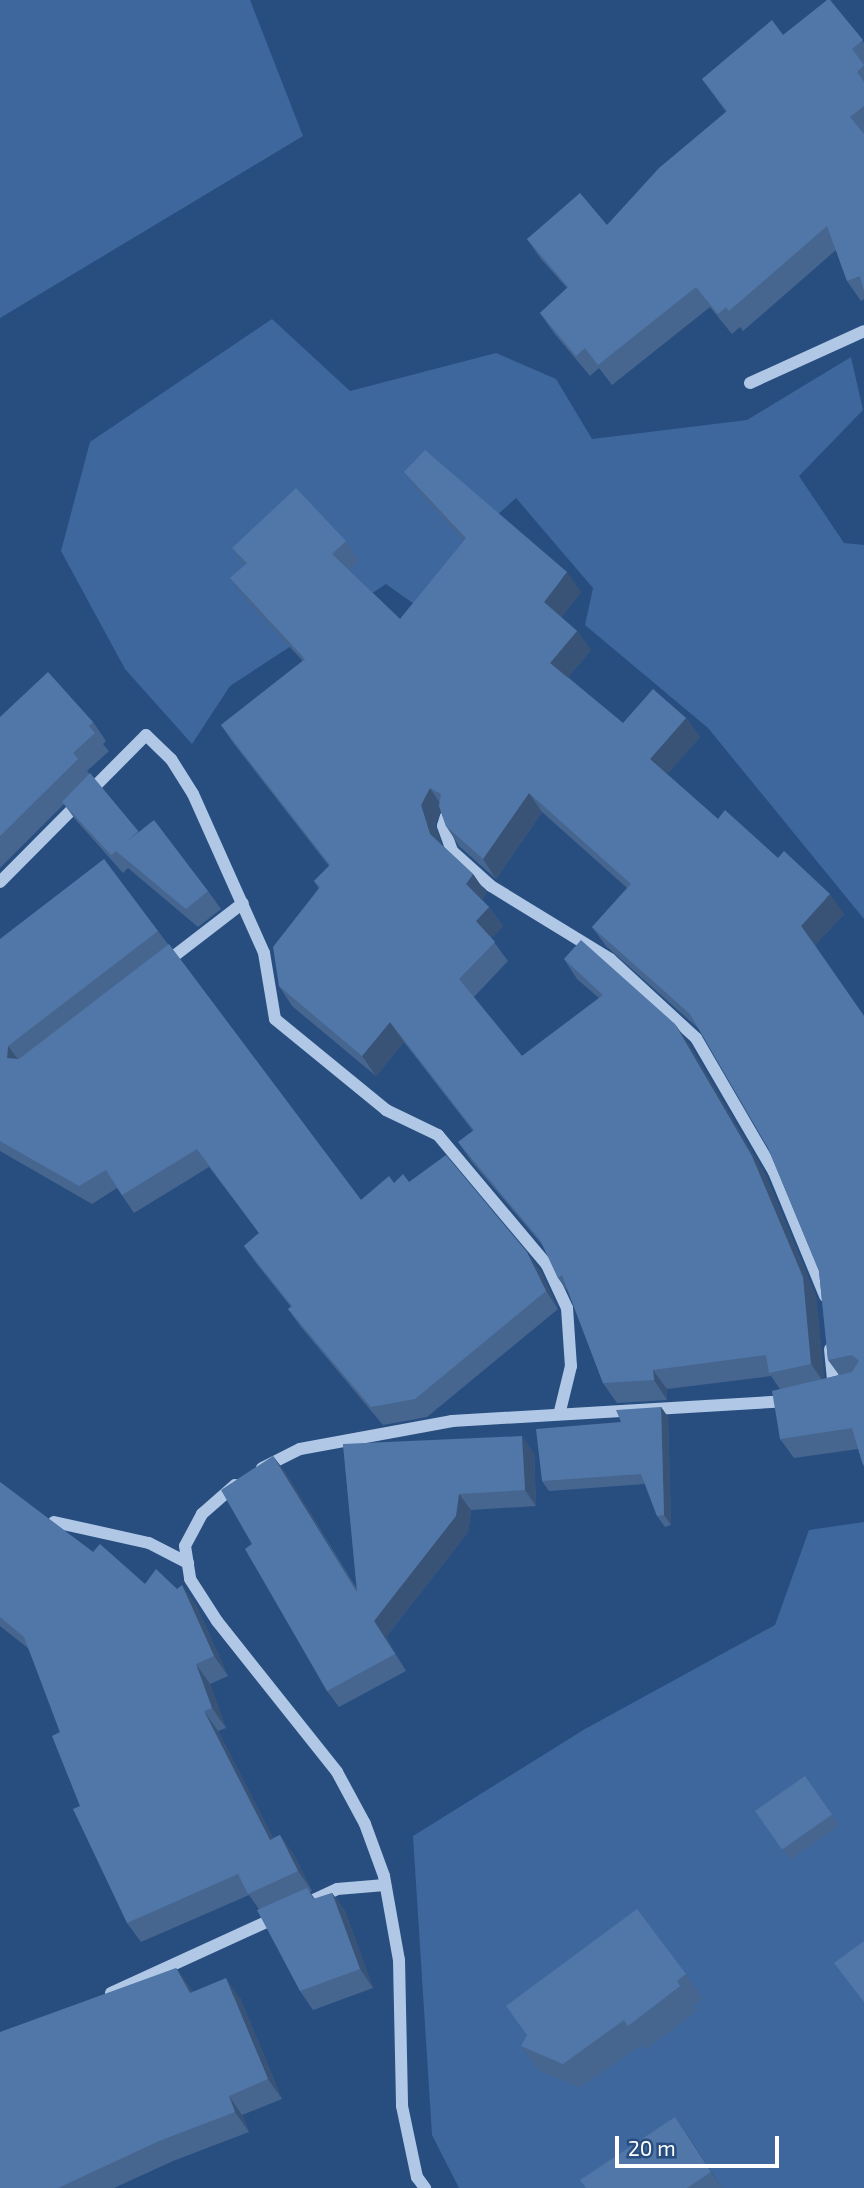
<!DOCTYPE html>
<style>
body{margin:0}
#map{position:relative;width:864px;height:2188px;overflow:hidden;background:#284e80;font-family:"Exo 2",sans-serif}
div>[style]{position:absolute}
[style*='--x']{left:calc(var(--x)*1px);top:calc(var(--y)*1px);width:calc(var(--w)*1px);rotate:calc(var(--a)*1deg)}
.green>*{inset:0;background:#3d679d}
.minor>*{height:12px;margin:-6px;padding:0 6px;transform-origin:6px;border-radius:6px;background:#b0c8e6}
.wall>*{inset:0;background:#466690;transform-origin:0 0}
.shaded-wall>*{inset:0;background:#395376}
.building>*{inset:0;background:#5177a8;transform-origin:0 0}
span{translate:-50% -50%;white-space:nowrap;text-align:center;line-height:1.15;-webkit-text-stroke:5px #284e80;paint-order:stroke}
.scale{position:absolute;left:615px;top:2136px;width:164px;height:32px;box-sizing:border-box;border:4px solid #fff;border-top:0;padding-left:9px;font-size:21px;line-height:24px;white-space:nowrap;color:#fff;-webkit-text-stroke:5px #284e80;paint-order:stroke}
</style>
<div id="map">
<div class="green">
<i style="clip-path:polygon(0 0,250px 0,303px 136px,0 318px)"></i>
<i style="clip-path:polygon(272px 319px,350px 391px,496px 353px,556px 379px,592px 439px,747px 420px,851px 357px,863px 410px,799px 476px,844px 543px,864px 545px,864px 919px,708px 728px,585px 625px,593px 588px,516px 498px,487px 524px,421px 609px,386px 584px,230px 686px,192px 744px,125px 669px,61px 551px,90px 442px)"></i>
<i style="clip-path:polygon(864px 1522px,864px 2188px,459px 2188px,432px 2135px,413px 1836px,585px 1729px,775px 1625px,809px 1530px)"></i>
</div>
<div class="minor">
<i style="--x:750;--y:383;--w:125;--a:-24.5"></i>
<i style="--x:446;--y:816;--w:10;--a:107"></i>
<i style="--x:443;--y:826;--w:27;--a:70"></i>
<i style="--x:452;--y:851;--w:52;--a:41.9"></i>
<i style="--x:491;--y:886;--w:140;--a:31.5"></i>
<i style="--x:610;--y:959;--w:117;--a:42.6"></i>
<i style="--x:696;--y:1038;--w:155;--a:59.8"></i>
<i style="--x:774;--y:1172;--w:134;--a:67.6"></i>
<i style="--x:0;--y:882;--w:207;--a:-45.2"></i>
<i style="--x:146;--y:735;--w:35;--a:44"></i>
<i style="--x:171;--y:759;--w:41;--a:57.8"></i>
<i style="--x:193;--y:794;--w:174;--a:65.9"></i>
<i style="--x:264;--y:953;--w:67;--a:80.5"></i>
<i style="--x:275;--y:1019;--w:144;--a:39.3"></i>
<i style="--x:386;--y:1110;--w:58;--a:25.7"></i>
<i style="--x:438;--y:1135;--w:170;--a:50"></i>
<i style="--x:547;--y:1265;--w:47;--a:65.1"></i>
<i style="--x:567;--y:1308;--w:58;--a:86.1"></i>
<i style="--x:571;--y:1366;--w:46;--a:103.7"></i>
<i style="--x:165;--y:963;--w:98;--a:-37.6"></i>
<i style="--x:830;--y:1349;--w:41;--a:84.4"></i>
<i style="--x:262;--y:1468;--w:42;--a:-26.6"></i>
<i style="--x:300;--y:1449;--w:155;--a:-10.4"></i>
<i style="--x:452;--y:1421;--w:338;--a:-3.4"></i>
<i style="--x:235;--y:1485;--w:44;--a:138.7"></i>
<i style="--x:202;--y:1514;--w:36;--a:118"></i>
<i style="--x:185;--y:1546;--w:33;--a:81"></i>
<i style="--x:190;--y:1579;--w:50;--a:57.3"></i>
<i style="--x:217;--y:1621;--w:193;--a:51.5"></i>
<i style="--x:337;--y:1772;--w:59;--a:61.7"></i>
<i style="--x:365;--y:1824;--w:55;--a:69.9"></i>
<i style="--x:384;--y:1876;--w:85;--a:79.9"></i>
<i style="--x:399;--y:1960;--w:146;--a:88.8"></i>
<i style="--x:402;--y:2106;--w:73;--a:78.1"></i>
<i style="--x:417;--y:2177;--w:14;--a:54"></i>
<i style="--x:54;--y:1522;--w:97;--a:12.5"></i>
<i style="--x:149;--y:1543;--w:44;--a:27.1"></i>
<i style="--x:305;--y:1904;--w:35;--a:-25"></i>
<i style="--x:337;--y:1889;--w:48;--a:-4.8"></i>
<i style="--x:111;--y:1993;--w:185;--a:-24.6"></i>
</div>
<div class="wall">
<i style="clip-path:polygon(830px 0,864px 43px,864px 299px,861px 301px,847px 281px,836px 250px,743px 331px,740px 327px,732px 334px,710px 307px,612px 385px,599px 368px,590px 376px,554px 333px,540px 313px,567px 288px,541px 259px,527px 239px,607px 225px,726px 112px,702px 79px,783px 35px)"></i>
<i style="clip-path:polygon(evenodd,404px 472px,581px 592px,561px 617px,577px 631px,591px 650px,568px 677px,623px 723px,686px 718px,700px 737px,667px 774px,718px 819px,778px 858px,844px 914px,815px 945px,864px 1016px,864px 1467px,858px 1449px,794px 1458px,780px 1439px,780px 1389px,771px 1376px,667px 1389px,667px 1400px,617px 1403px,603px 1383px,568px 1292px,558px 1278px,544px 1247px,472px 1162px,458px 1142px,473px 1131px,404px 1042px,376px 1076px,292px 1006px,279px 986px,319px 889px,314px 881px,329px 866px,234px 744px,221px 725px,303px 661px,244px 598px,230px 578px,244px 565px,232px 548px,346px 541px,359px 561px,349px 570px,400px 619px,464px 541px,418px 491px,404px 472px,441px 812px,446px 826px,459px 846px,496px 879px,542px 812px,627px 888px,592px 927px,606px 946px,699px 1029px,768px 1148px,819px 1271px,828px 1360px,839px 1375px,824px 1379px,816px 1296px,766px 1176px,689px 1044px,564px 959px,577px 979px,599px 998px,522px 1056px,474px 997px,508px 961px,491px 938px,503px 926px,489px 907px,482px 900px,486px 893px,473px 874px,441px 844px,435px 824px,441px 812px)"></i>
<i style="clip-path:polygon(0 717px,93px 722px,106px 741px,103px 744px,109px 751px,87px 771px,139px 832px,208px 891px,221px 909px,198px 927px,128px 868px,123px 873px,75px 819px,64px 804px,0 868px)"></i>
<i style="clip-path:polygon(158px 931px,361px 1200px,394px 1183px,409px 1182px,540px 1270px,558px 1309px,427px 1417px,383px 1425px,301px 1327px,288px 1309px,291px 1307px,256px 1263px,244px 1246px,259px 1233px,209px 1167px,134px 1213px,117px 1188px,92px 1204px,0 1151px,0 939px)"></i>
<i style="clip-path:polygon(661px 1407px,668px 1417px,671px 1525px,665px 1527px,657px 1516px,645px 1484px,549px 1491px,542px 1481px,621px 1422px)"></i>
<i style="clip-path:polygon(343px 1444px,534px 1453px,536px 1506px,471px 1510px,468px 1532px,386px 1637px,406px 1671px,339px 1707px,327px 1691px,252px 1544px,273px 1456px,285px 1472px,357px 1589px)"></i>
<i style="clip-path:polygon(0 1482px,93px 1552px,145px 1584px,177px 1589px,196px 1605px,228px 1676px,210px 1684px,226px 1728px,218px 1731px,273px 1838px,280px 1835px,294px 1855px,312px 1891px,310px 1892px,315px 1899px,332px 1893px,345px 1911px,373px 1988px,313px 2010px,300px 1991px,259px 1909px,249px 1895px,141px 1942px,127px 1923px,80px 1806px,60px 1732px,29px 1649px,0 1626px)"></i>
<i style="left:805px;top:1776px;width:60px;height:61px;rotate:55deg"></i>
<i style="clip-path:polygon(176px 1968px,193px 1992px,240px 1998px,282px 2099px,242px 2115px,249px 2132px,173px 2161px,114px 2188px,0 2188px)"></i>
<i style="clip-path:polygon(686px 1974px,703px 1999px,694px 2006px,697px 2011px,645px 2050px,641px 2045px,580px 2088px,538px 2070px,521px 2046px)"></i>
<i style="clip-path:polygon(688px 2136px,722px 2188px,586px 2188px)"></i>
</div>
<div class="shaded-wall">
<i style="clip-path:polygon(567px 572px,581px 592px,558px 622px,544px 602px)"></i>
<i style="clip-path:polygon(577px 631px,591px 650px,564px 682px,550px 663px)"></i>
<i style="clip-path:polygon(686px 718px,700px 737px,664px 778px,650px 759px)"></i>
<i style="clip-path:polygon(430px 788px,443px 808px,435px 824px,444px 854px,430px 834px,421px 805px)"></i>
<i style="clip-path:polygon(529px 793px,542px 812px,496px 879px,483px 859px)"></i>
<i style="clip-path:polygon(473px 874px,486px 893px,479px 904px,466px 884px)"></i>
<i style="clip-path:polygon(830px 894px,844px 914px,815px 945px,801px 926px)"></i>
<i style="clip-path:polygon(489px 907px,503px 926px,490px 940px,476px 921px)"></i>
<i style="clip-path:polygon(390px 1022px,404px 1042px,376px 1076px,362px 1056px)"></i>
<i style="clip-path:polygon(675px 1024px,689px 1044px,766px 1176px,816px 1296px,825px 1384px,811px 1364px)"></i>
<i style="clip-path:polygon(8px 1046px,21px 1063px,7px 1058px)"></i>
<i style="clip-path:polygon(527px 1252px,540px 1270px,558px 1309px,546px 1291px)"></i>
<i style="clip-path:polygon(653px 1370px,667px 1389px,667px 1400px,654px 1380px)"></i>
<i style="clip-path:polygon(661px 1407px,668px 1417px,671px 1525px,664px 1515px)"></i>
<i style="clip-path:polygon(522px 1436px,534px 1453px,536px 1506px,525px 1490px)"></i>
<i style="clip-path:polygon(273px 1456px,285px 1472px,368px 1609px,357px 1592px)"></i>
<i style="clip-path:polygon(459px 1494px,471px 1510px,468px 1532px,386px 1637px,406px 1671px,374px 1621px)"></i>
<i style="clip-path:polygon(182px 1585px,196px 1605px,228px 1676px,214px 1656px)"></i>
<i style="clip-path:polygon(196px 1664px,210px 1684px,226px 1728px,212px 1708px)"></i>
<i style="clip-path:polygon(204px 1711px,218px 1731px,284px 1860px,270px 1840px)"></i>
<i style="clip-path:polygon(280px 1835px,294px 1855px,312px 1891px,298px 1871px)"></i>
<i style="clip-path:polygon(332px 1893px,345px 1911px,373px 1988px,360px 1969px)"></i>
<i style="clip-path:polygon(176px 1968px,190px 1988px,204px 2012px,190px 1993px)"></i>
<i style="clip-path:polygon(226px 1978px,240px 1998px,282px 2099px,268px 2079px)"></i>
<i style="clip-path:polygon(229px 2096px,242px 2115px,249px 2132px,235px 2112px)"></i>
<i style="clip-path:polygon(675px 2117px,688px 2136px,722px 2188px,711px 2172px)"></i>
</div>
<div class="building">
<i style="clip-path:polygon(827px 0,830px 0,863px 40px,852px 49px,864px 65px,857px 72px,864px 82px,864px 106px,850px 117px,864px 134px,864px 291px,860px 276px,847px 281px,827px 226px,729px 311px,726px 307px,718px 314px,696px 287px,598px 365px,585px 348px,576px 356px,540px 313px,568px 287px,527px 239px,580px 193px,607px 225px,659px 168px,727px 111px,702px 79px,772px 20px,783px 35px)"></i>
<i style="clip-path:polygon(425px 450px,567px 572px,544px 602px,577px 631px,550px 663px,623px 723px,653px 689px,686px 718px,650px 759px,718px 819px,725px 810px,778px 858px,784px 851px,830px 894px,801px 926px,864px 1016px,864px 1464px,863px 1465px,852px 1428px,780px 1439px,772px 1391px,852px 1372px,859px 1361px,852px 1355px,828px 1360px,819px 1271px,768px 1148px,690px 1014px,592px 927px,631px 884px,529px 793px,483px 859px,446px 826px,439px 806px,441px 794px,430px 788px,421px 805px,430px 834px,473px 874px,466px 884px,489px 907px,476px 921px,495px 942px,459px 979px,522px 1056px,603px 995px,564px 959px,581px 940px,675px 1024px,752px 1156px,803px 1277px,811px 1364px,769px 1373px,766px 1355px,653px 1370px,654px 1380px,603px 1383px,562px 1275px,558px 1278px,540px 1240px,458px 1142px,474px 1130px,390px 1022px,362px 1056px,279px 986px,273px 947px,320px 887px,314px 881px,330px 865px,221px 725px,305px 659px,230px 578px,247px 563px,232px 548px,296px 488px,346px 541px,332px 554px,400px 619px,466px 538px,404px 472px)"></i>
<i style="clip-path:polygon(48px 672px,93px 722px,89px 726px,95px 733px,73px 753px,78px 759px,0 836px,0 717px)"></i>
<i style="clip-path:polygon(90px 773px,138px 831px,125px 843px,154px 820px,208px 891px,186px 909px,116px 851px,111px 855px,62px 802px)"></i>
<i style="clip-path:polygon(104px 859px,158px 931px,8px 1046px,7px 1058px,19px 1059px,169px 944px,361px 1200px,389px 1176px,394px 1183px,403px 1174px,409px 1182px,446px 1155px,527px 1252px,546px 1291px,415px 1399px,371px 1407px,288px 1309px,292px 1306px,244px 1246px,259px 1233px,197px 1149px,122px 1195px,106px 1170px,79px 1186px,0 1141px,0 939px)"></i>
<i style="clip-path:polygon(661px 1407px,664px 1515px,657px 1516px,641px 1474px,542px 1481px,536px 1429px,621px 1422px,616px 1410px)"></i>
<i style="clip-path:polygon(522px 1436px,525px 1490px,459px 1494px,456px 1516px,374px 1621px,395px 1654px,327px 1691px,245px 1549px,252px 1544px,221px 1490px,273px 1456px,357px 1592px,343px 1444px)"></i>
<i style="clip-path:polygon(0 1482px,93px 1552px,100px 1544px,145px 1584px,156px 1569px,177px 1589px,182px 1585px,214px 1656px,196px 1664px,212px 1708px,204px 1711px,270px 1840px,280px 1835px,298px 1871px,248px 1894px,238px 1874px,127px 1923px,73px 1809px,80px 1806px,52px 1736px,60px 1732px,24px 1637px,0 1617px)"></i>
<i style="left:805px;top:1776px;width:47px;height:61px;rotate:55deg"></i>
<i style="clip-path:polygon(307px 1888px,313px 1899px,332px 1893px,360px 1969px,300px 1991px,257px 1910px)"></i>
<i style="clip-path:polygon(637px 1909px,686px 1974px,677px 1981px,680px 1986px,628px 2026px,624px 2020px,563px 2064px,521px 2046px,527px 2035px,506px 2006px)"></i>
<i style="clip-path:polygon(864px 1941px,864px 2002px,834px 1963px)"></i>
<i style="clip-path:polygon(176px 1968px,190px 1993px,226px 1978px,268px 2079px,229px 2096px,235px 2112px,159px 2141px,58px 2188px,0 2188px,0 2032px)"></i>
<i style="clip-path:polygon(675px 2117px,711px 2172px,687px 2188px,586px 2188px,580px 2180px)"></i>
</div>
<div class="scale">20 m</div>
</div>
